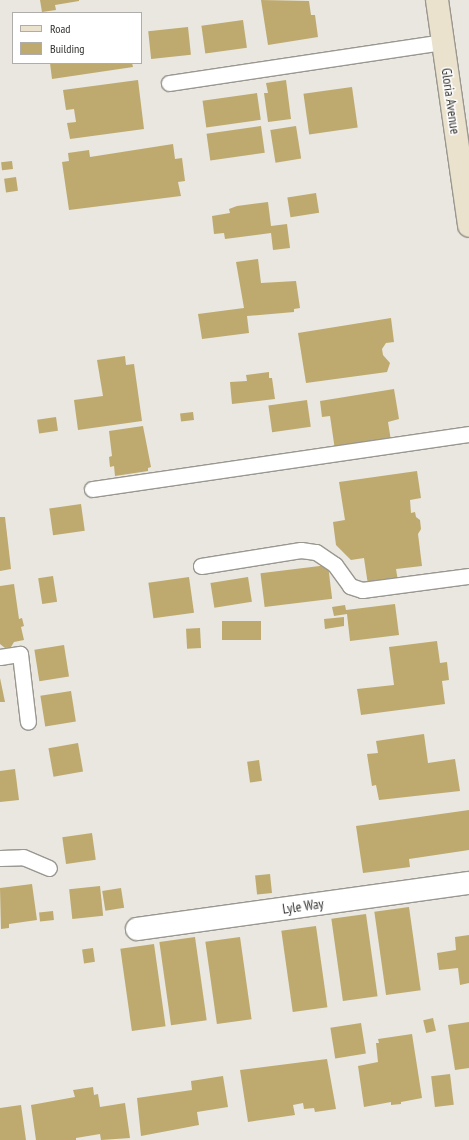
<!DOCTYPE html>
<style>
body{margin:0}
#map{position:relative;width:469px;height:1140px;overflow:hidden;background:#e9e7df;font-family:"PT Sans Narrow",sans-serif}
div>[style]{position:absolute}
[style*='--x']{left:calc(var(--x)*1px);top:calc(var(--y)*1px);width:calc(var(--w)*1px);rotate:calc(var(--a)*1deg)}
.building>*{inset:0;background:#beaa6e;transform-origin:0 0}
.roads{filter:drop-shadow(1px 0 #99978f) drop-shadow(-1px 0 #99978f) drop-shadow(0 1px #99978f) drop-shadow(0 -1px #99978f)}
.lane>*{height:15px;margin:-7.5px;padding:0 7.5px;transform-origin:7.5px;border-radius:7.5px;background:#fff}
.street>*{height:22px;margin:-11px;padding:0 11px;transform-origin:11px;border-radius:11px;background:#fff}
.secondary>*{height:22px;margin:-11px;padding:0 11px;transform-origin:11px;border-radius:11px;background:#eae2cd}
span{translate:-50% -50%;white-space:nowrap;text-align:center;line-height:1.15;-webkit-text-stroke:3px #fff;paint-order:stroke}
.street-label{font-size:14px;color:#343330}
.legend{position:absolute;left:12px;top:12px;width:130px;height:52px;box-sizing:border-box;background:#fff;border:1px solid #aeadac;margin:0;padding:5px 7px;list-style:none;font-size:12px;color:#343330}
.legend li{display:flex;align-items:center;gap:8px;height:20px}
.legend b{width:20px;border:1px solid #aeadac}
</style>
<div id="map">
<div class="building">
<i style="clip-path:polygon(40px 0,79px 0,79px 1px,55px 5px,56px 10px,42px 12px)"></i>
<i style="clip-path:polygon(261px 0,309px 1px,311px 15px,315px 15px,318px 37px,268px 45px)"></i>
<i style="left:243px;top:20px;width:28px;height:42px;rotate:82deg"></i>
<i style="left:188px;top:27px;width:28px;height:40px;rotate:84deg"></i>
<i style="clip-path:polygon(50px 63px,132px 63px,133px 67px,52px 79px)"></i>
<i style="clip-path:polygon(138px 80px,144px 129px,70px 139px,67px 123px,76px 122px,74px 109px,66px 110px,63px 90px)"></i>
<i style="clip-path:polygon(286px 80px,291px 119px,268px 122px,264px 93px,268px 93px,266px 83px)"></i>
<i style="left:352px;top:87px;width:41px;height:49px;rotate:82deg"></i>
<i style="left:257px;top:93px;width:27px;height:55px;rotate:82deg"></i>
<i style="left:261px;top:126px;width:27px;height:55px;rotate:82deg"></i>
<i style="left:296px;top:126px;width:33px;height:26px;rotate:81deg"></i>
<i style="clip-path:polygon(173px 144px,175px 159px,182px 158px,185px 181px,178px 182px,181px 196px,69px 210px,62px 162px,69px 161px,68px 153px,89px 150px,90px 157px)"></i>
<i style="left:12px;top:161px;width:8px;height:11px;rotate:83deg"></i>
<i style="left:16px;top:177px;width:14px;height:12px;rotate:82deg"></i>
<i style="left:316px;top:193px;width:20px;height:29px;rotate:81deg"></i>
<i style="clip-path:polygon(268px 202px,271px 226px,287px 224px,290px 248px,273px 250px,271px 233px,225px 239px,224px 233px,214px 234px,212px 216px,230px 213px,229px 209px,237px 206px)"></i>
<i style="clip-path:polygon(258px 259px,261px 283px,296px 281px,300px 308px,294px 309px,294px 312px,247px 316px,249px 333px,202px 339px,198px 314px,244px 308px,236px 262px)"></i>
<i style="clip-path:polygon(391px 318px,394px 342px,386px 343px,382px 349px,383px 355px,390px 363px,387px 372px,306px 383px,298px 333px)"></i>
<i style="clip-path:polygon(125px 356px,126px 365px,134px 364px,142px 421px,78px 430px,74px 400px,103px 396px,97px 360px)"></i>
<i style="clip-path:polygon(269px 372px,269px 378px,272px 378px,275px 399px,232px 404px,230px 382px,247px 381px,246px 375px)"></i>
<i style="clip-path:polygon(394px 389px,399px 419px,388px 422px,391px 441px,335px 450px,330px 416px,322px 417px,320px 401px)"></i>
<i style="left:307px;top:400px;width:27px;height:39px;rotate:82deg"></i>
<i style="left:193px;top:412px;width:8px;height:13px;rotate:83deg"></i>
<i style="left:56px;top:417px;width:14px;height:19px;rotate:82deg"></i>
<i style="clip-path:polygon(143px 426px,151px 467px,148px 468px,148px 471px,115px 476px,114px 466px,110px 467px,109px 457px,112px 456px,109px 431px)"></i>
<i style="clip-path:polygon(417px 471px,421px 498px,410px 500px,411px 513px,415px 512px,416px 517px,420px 520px,421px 529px,418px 534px,422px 566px,396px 569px,398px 581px,368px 585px,364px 558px,351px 560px,336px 545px,333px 522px,345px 520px,339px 482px)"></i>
<i style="left:81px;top:504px;width:27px;height:32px;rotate:82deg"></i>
<i style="clip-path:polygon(0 517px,5px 517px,11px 569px,0 571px)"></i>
<i style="left:328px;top:565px;width:34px;height:68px;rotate:83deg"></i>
<i style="left:53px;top:576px;width:26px;height:15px;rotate:81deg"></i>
<i style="left:189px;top:577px;width:36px;height:41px;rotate:82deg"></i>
<i style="left:248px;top:577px;width:25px;height:38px;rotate:81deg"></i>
<i style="clip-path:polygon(14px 584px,19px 619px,22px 618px,24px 626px,21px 627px,24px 640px,14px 642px,11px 647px,5px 648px,0 644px,0 586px)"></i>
<i style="clip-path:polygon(395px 604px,399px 635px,350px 641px,347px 614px,334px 616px,332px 607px,345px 605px,346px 610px)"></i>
<i style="clip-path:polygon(344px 617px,344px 626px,325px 629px,324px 619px)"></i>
<i style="left:261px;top:621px;width:19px;height:39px;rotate:90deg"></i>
<i style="left:200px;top:628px;width:20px;height:14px;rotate:87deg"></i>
<i style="clip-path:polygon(437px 641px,440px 663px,447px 662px,449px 680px,442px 681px,445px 704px,361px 715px,357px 689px,394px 685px,389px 647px)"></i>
<i style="left:64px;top:645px;width:32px;height:30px;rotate:81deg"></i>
<i style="clip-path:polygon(0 678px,5px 702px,0 702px)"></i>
<i style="left:71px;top:691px;width:31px;height:31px;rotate:81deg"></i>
<i style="clip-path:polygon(424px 734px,428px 763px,455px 759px,460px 791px,379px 800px,376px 785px,372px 786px,367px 754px,378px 753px,376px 741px)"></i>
<i style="left:78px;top:743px;width:29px;height:30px;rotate:80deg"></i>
<i style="left:259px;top:760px;width:21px;height:12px;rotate:82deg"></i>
<i style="clip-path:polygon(15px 769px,19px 800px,0 802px,0 771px)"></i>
<i style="clip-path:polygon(469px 810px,469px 850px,409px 859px,410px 867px,363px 873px,356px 826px)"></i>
<i style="left:92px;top:833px;width:27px;height:30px;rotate:82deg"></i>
<i style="left:270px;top:874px;width:19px;height:15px;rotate:84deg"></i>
<i style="clip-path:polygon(32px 884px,37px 920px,9px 924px,9px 928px,1px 929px,0 888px)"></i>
<i style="left:100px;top:886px;width:30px;height:31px;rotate:84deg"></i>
<i style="left:121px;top:888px;width:20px;height:19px;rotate:81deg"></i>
<i style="left:409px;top:907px;width:84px;height:35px;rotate:82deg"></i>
<i style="left:53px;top:911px;width:9px;height:14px;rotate:84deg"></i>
<i style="left:366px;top:914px;width:83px;height:35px;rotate:82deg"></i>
<i style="left:316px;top:926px;width:82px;height:35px;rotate:82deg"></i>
<i style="clip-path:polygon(469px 935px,469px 983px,460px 985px,458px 968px,439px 970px,437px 953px,456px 950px,455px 937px)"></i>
<i style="left:195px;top:937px;width:84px;height:36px;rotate:82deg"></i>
<i style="left:240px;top:937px;width:83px;height:35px;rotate:82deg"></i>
<i style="left:154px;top:944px;width:83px;height:34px;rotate:82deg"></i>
<i style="left:93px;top:948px;width:14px;height:11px;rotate:82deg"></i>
<i style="left:433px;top:1018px;width:13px;height:10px;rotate:77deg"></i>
<i style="clip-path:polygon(469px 1022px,469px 1068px,455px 1070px,448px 1025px)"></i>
<i style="left:361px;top:1023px;width:31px;height:31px;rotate:81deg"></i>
<i style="clip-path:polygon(412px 1034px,422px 1098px,401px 1102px,401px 1104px,391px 1105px,391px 1102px,364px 1107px,358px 1066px,378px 1062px,376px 1043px,379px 1043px,378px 1039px)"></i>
<i style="clip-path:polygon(327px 1059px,336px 1109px,315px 1112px,314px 1108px,304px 1109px,303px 1103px,293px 1105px,295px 1115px,248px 1122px,240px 1070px)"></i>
<i style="left:450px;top:1074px;width:31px;height:19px;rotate:83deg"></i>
<i style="clip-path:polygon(223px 1076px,228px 1107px,197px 1112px,199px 1125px,141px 1136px,137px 1098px,192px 1090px,191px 1081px)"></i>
<i style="clip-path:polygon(93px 1087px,94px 1095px,98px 1094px,100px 1107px,125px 1103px,130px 1138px,101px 1140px,100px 1134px,76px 1138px,76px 1140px,36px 1140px,31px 1105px,75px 1097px,73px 1090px)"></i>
<i style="clip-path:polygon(21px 1105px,26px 1140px,0 1140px,0 1108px)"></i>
</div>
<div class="roads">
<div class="lane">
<i style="--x:169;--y:83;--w:277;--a:-8.5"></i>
<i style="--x:92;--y:489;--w:381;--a:-8.3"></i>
<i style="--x:201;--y:566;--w:101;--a:-9.1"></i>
<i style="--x:301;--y:550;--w:15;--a:8"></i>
<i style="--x:316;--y:552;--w:23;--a:34"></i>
<i style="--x:335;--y:565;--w:26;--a:54"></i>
<i style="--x:350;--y:586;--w:13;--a:18"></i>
<i style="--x:362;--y:590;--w:108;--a:-7.5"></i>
<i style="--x:0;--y:657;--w:20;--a:-9"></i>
<i style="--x:20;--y:654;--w:68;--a:83.3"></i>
<i style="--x:0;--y:858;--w:23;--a:-2"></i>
<i style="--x:23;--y:857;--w:28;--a:23"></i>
</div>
<div class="street">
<i style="--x:137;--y:929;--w:335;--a:-7.9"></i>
</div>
<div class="secondary">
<i style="--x:437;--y:0;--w:228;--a:81.9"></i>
</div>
</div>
<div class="street-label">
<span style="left:451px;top:101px;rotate:82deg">Gloria Avenue</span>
<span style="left:303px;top:906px;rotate:-8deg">Lyle Way</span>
</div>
<ul class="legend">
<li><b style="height:5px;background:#eae2cd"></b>Road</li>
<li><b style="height:11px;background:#beaa6e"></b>Building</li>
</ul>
</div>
